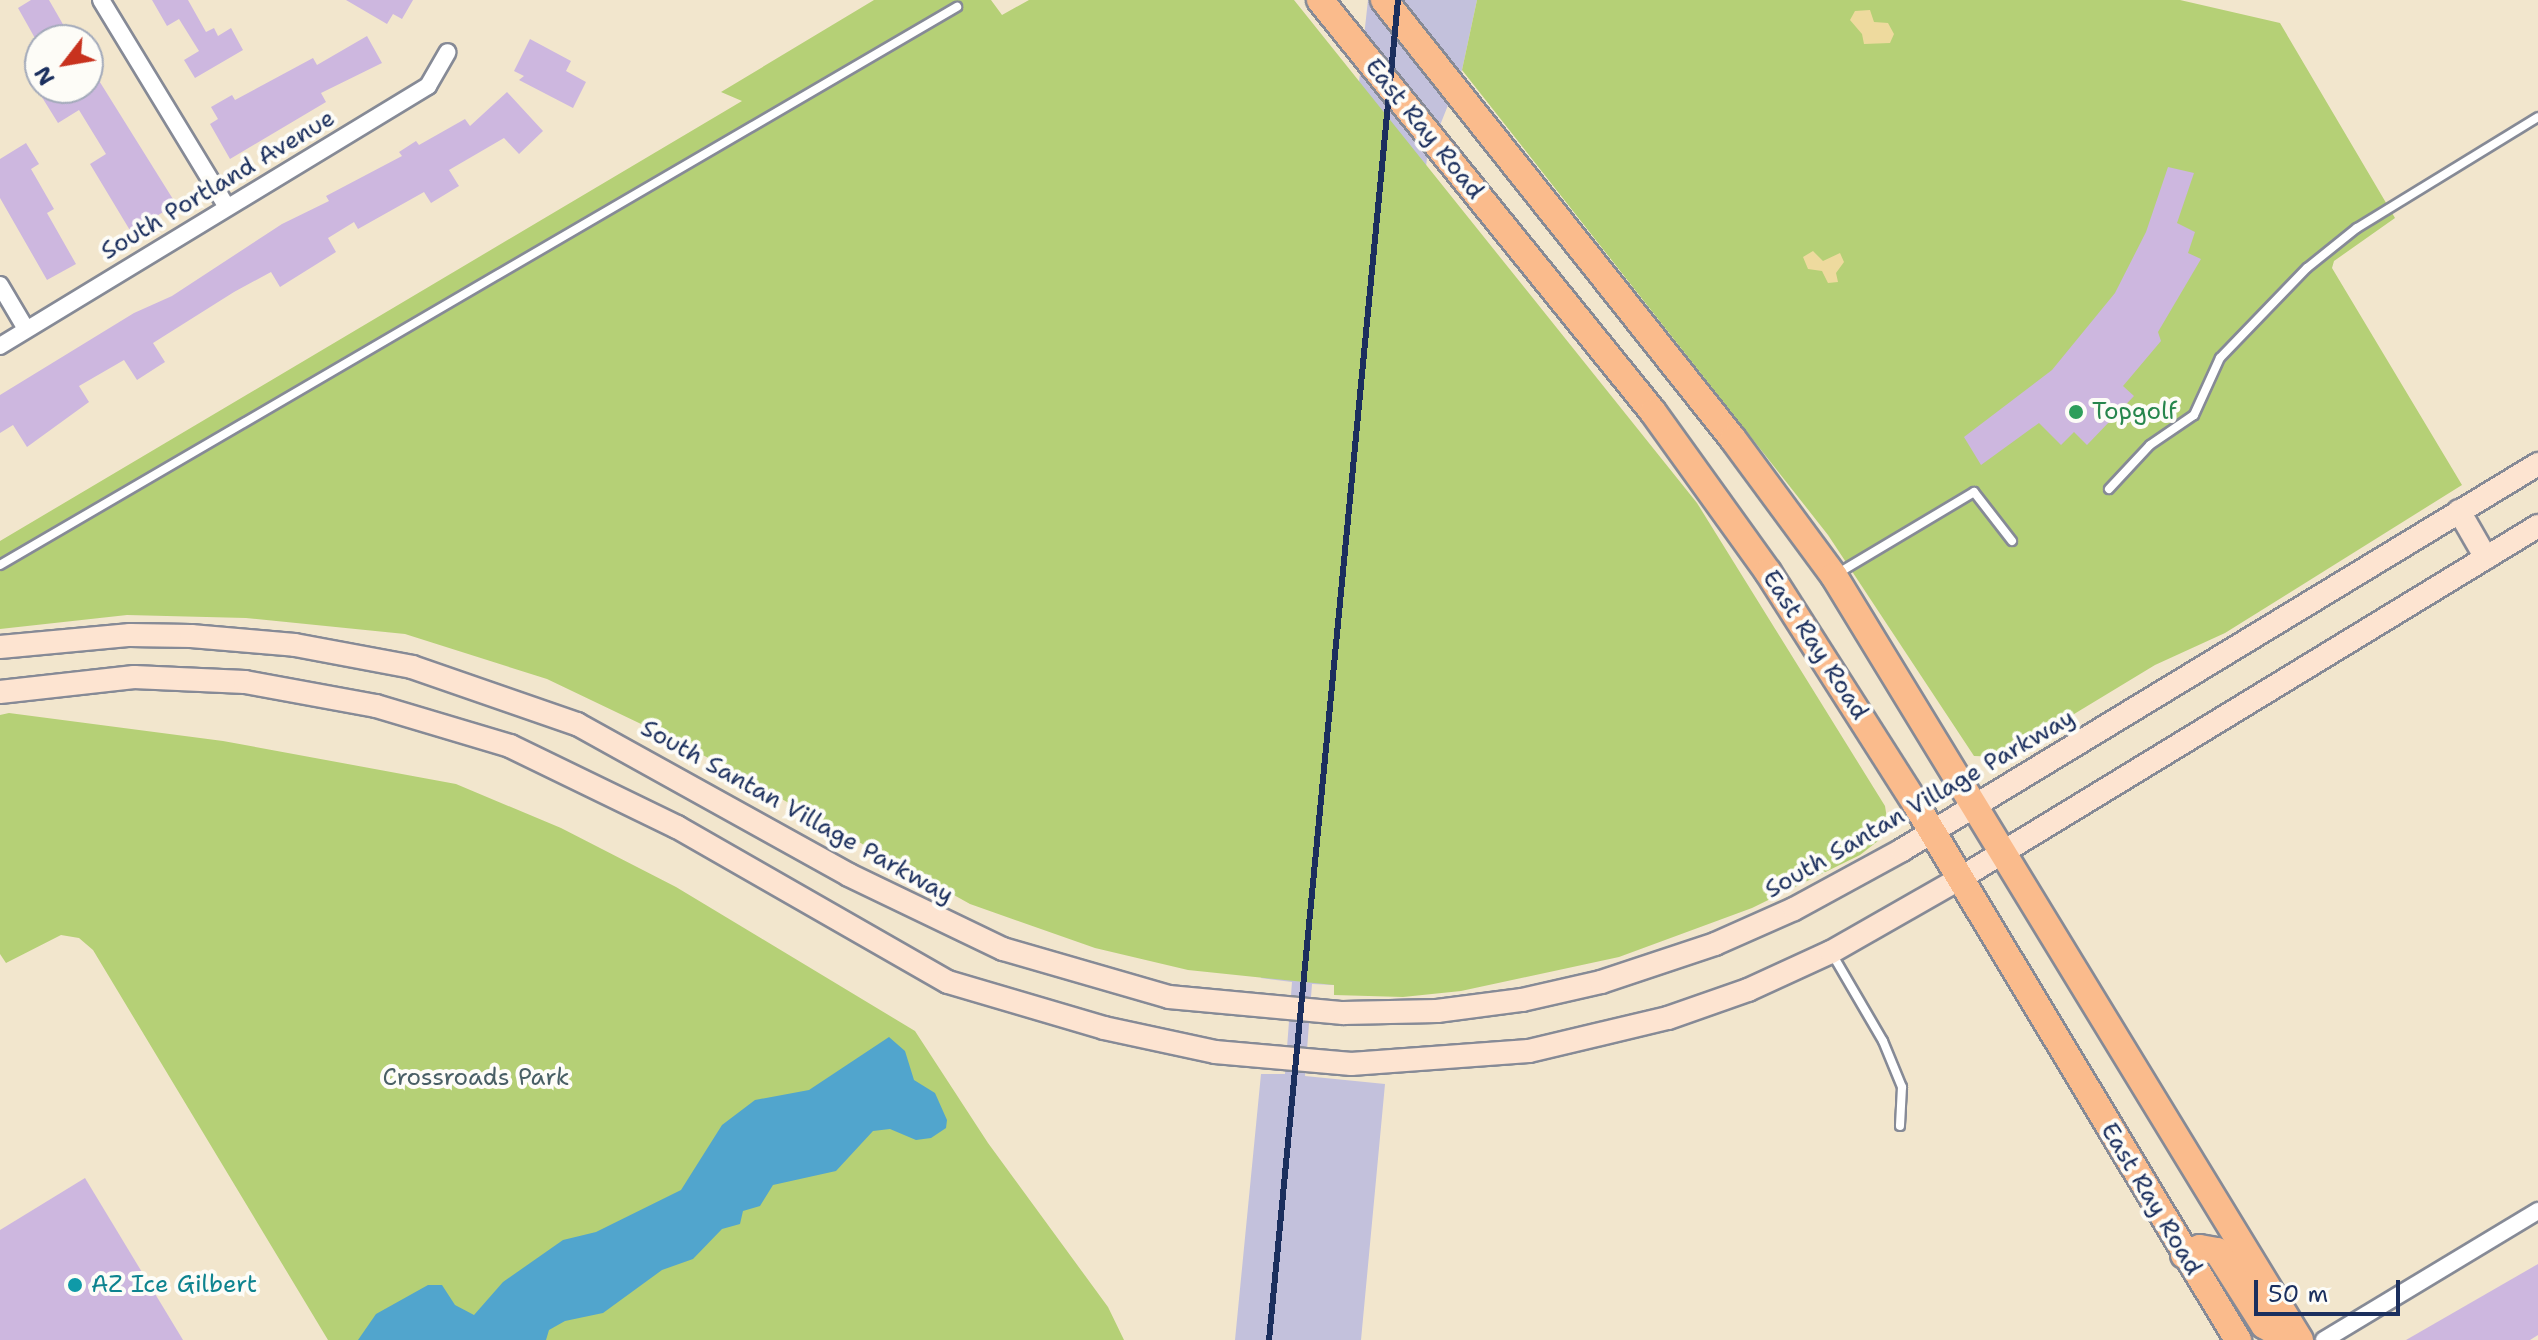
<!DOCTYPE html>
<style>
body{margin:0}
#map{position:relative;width:2538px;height:1340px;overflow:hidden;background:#f2e6cd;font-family:"Shantell Sans",sans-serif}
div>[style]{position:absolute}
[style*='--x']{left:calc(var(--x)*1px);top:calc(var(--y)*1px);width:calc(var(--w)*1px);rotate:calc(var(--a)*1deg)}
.industrial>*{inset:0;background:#c3c1dc}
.green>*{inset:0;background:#b5d076}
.sand>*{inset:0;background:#eeda9e}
.water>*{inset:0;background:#51a5cd}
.building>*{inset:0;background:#cdb7df}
.roads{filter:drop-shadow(2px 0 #868a96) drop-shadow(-2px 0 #868a96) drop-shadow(0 2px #868a96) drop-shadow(0 -2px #868a96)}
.lane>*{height:8px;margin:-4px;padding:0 4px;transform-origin:4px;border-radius:4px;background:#fff}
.street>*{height:16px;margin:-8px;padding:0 8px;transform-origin:8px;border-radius:8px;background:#fff}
.secondary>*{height:22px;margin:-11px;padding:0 11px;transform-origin:11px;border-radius:11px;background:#fde4d1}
.primary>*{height:26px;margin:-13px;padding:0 13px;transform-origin:13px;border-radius:13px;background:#fabb8c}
.rail>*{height:6px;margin:-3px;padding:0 3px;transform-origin:3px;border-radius:3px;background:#1b2f5e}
.dots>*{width:22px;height:22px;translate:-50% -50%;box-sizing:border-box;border:4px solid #fdfcf7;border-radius:50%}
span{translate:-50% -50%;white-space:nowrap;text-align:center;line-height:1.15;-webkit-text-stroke:8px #fdfcf7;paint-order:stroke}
.street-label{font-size:24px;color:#1b2f5e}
.leisure-label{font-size:24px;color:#27864d}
.left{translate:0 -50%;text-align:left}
.park-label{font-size:24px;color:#495f65}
.culture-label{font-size:24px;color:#0d838f}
.north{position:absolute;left:24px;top:24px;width:80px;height:80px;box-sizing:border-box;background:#fdfcf7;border:2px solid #a3aaba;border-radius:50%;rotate:239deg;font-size:22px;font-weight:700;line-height:32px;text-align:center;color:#1b2f5e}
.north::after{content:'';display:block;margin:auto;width:28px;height:36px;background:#c8321e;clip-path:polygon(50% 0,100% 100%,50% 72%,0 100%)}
.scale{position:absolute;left:2254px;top:1280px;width:146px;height:36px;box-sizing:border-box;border:4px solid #1b2f5e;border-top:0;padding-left:10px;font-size:24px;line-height:28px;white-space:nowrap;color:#1b2f5e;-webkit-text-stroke:6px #fdfcf7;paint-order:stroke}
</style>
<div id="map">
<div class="industrial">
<i style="clip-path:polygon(1368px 0,1477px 0,1462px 70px,1427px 158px,1334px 985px,1312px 984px,1305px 1076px,1385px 1084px,1361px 1340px,1235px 1340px,1261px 1074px,1285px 1074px,1292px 982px,1261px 978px)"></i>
</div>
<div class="green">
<i style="clip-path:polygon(874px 0,991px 0,1002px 15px,1029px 0,1294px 0,1697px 503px,1885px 806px,1888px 825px,1883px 837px,1860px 855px,1752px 908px,1619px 957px,1461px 991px,1403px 997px,1334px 995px,1334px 985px,1188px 970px,1095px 948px,970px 904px,685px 745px,547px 679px,405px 634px,246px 618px,127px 615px,0 629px,0 541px,742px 101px,721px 92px)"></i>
<i style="clip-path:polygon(1477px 0,2180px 0,2280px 23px,2395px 218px,2334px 261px,2332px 268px,2462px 485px,2225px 633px,2155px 665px,2003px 757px,1974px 756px,1828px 535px,1462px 70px)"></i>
<i style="clip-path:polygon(9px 713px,223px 741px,456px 784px,561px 828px,676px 887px,915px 1031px,988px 1143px,1108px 1307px,1124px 1340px,328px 1340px,93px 950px,79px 938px,61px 935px,6px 963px,0 954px,0 715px)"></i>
</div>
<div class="sand">
<i style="clip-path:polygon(1870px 10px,1874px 22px,1888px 23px,1894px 34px,1890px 43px,1864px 44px,1862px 34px,1850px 20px,1855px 11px)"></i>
<i style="clip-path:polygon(1813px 251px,1823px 261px,1840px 253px,1844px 262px,1836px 273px,1838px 282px,1828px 283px,1822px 271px,1808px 269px,1803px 257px)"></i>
</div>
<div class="water">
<i style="clip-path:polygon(889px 1037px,905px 1051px,914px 1080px,935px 1093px,947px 1120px,946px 1128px,931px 1138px,916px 1140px,890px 1129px,873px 1131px,836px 1171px,773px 1185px,760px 1206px,743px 1211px,740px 1224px,722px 1229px,693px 1259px,662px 1270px,603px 1313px,565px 1321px,549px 1330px,546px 1340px,358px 1340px,376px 1314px,428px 1285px,442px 1285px,455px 1305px,474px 1315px,503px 1282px,563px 1240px,596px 1232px,681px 1190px,722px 1125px,755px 1100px,809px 1090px)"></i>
</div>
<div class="building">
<i style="clip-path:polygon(31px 0,49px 0,72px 40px,36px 40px,18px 8px)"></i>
<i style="clip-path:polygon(152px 0,188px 0,206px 32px,214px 28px,218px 36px,231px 28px,243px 50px,195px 78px,184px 60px,199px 51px,179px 19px,167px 26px)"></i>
<i style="clip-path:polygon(346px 0,413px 0,402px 19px,393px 14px,387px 24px)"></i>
<i style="clip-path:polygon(367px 36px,382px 63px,321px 93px,326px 102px,230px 159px,210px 124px,218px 119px,211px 107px,232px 95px,235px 100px,313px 58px,317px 65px)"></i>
<i style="clip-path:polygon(530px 39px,571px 61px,566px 71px,586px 82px,573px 108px,519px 80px,524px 76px,514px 71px)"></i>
<i style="clip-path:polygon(88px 63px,176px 204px,131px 232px,90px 164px,106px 154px,79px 110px,58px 123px,40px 94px,50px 88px,88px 88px)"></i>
<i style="clip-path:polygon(507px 92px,543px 131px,519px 154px,504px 138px,449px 170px,459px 186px,431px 203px,424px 192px,358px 229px,354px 222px,328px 238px,336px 252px,280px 287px,271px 272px,234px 292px,153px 343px,165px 362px,137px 380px,124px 360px,79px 386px,89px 402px,27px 447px,13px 425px,0 433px,0 395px,134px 313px,172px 296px,282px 224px,329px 201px,326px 196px,402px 156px,399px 152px,416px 141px,419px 145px,465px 119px,470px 126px)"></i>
<i style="clip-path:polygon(26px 143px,39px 164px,31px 169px,54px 209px,47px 213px,76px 264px,47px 280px,0 198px,0 159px)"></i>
<i style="clip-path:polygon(2168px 167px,2194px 173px,2177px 223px,2195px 232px,2188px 253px,2201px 259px,2158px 332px,2161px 341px,2123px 386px,2134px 396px,2087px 445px,2074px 432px,2061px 445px,2039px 423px,1981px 465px,1964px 437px,2052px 370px,2115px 293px,2146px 232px)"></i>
<i style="clip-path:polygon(85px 1178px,183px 1340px,0 1340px,0 1230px)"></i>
<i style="clip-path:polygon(2538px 1264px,2538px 1335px,2530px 1340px,2406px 1340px)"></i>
</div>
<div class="roads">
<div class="lane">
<i style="--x:2109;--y:489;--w:60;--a:-47"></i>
<i style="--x:2150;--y:445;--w:53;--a:-34.3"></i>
<i style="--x:2194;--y:415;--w:63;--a:-65.5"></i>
<i style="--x:2220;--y:358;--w:125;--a:-46"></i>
<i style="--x:2307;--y:268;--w:64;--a:-38.7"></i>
<i style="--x:2357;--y:228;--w:212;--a:-31.5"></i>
<i style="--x:0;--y:565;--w:1108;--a:-30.25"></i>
<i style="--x:1835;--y:575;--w:162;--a:-30.8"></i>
<i style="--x:1974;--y:492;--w:62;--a:52.2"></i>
<i style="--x:1831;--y:952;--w:103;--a:59.7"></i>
<i style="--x:1883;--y:1041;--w:50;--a:67.6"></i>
<i style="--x:1902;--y:1087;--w:39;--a:93"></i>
</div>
<div class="street">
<i style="--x:101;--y:0;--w:242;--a:58.7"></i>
<i style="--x:0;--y:285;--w:51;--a:59.4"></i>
<i style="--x:0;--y:346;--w:501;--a:-31.28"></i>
<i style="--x:428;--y:86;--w:39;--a:-60"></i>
<i style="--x:2324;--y:1340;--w:250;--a:-31.1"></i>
</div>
<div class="secondary">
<i style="--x:2459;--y:511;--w:54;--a:60.1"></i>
<i style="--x:0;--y:647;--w:131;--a:-5.3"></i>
<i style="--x:130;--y:635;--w:61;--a:0.9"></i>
<i style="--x:191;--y:636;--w:104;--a:4.9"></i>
<i style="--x:295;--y:645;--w:119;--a:10.6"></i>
<i style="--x:412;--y:667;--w:175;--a:19.1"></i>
<i style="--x:577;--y:724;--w:311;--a:29"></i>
<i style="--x:849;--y:875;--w:171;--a:25.7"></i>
<i style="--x:1003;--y:949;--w:173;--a:16.1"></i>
<i style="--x:1169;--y:997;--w:175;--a:5.3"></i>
<i style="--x:1343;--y:1013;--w:94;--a:-1.2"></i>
<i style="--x:1437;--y:1011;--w:86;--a:-7.4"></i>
<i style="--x:1522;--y:1000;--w:81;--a:-12.8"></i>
<i style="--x:1601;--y:982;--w:120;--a:-18.4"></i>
<i style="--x:1715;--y:944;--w:86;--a:-23.9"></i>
<i style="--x:1794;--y:909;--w:123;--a:-28.6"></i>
<i style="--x:1902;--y:850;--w:744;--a:-31.25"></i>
<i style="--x:0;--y:692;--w:135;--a:-6.4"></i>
<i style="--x:134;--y:677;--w:111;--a:2.6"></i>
<i style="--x:245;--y:682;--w:133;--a:10.4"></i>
<i style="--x:376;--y:706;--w:140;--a:16.6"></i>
<i style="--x:510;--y:746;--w:186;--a:25.9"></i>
<i style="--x:677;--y:827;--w:312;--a:29.8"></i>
<i style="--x:948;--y:982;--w:163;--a:16.4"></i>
<i style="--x:1104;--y:1028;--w:114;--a:12.2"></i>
<i style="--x:1215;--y:1052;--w:137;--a:5"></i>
<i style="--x:1351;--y:1064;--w:178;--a:-4.2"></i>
<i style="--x:1529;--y:1051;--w:143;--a:-13.4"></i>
<i style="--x:1668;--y:1018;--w:85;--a:-19.3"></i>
<i style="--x:1748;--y:990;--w:91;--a:-24.6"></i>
<i style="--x:1831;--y:952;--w:147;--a:-29.7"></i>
<i style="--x:1959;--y:879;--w:678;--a:-31.37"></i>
</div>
<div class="primary">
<i style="--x:1320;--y:0;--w:530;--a:51.05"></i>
<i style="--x:1653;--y:412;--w:197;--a:54.3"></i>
<i style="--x:1768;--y:572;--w:274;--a:57.5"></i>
<i style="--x:1915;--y:803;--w:627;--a:58.97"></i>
<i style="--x:1384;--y:0;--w:561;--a:51.52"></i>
<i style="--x:1733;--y:439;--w:170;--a:53.6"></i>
<i style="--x:1834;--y:576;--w:895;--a:58.62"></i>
<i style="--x:2184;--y:1255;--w:17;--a:-24"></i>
<i style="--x:2200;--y:1248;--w:17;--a:10"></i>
<i style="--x:2217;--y:1251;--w:88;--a:57.6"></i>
<i style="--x:2264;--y:1325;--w:29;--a:31"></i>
</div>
</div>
<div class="rail">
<i style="--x:1269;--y:1340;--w:1346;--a:-84.5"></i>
</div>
<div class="dots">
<i style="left:2076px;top:412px;background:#2e9e5b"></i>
<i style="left:75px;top:1285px;background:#0f9aa8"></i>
</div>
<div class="street-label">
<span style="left:1424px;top:129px;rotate:51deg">East Ray Road</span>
<span style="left:218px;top:185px;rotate:-31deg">South Portland Avenue</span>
<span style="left:1815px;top:645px;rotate:57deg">East Ray Road</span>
<span style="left:1920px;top:804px;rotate:-30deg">South Santan Village Parkway</span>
<span style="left:797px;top:812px;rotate:29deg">South Santan Village Parkway</span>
<span style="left:2151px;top:1199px;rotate:59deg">East Ray Road</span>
</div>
<div class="leisure-label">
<span class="left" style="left:2092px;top:412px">Topgolf</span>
</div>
<div class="park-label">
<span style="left:476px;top:1078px">Crossroads Park</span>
</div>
<div class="culture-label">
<span class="left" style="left:91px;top:1285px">AZ Ice Gilbert</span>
</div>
<div class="north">N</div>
<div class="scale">50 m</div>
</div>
